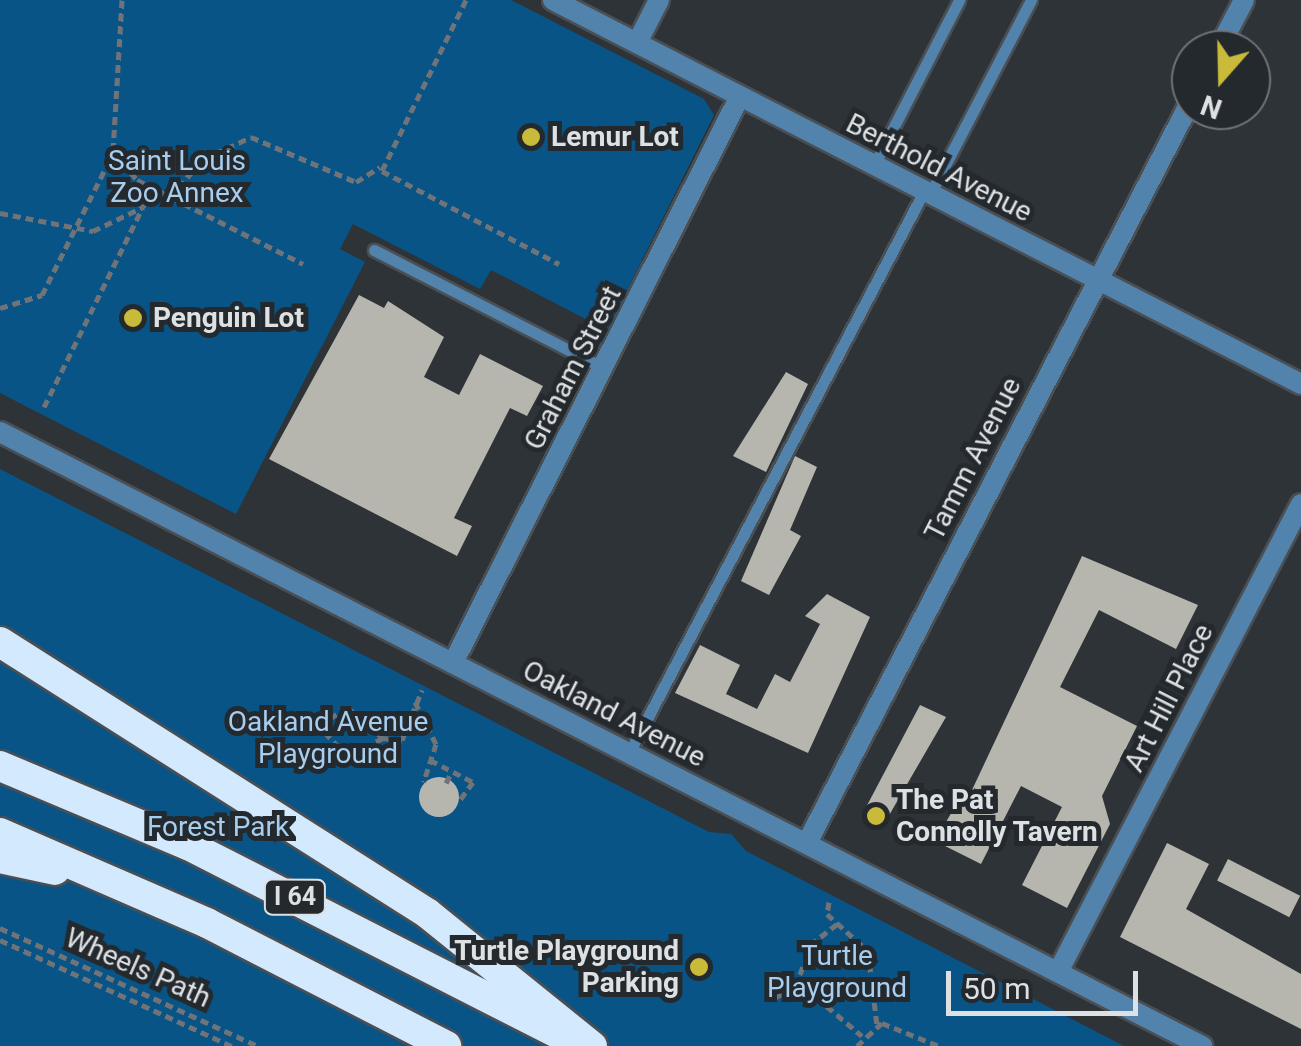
<!DOCTYPE html>
<style>
body{margin:0}
#map{position:relative;width:1301px;height:1046px;overflow:hidden;background:#2e3338;font-family:Roboto,sans-serif}
div>[style]{position:absolute}
[style*='--x']{left:calc(var(--x)*1px);top:calc(var(--y)*1px);width:calc(var(--w)*1px);rotate:calc(var(--a)*1deg)}
.green>*{inset:0;background:#095487}
.building>*{inset:0;background:#b7b6ae;transform-origin:0 0}
.round{border-radius:50%}
.path>*{height:5px;margin-top:-2.5px;transform-origin:0;background:repeating-linear-gradient(90deg,#707478 0 8px,transparent 0 13px)}
.roads{filter:drop-shadow(2px 0 #4a4f54) drop-shadow(-2px 0 #4a4f54) drop-shadow(0 2px #4a4f54) drop-shadow(0 -2px #4a4f54)}
.service>*{height:11px;margin:-5.5px;padding:0 5.5px;transform-origin:5.5px;border-radius:5.5px;background:#5283ad}
.minor>*{height:20px;margin:-10px;padding:0 10px;transform-origin:10px;border-radius:10px;background:#5283ad}
.tertiary>*{height:20px;margin:-10px;padding:0 10px;transform-origin:10px;border-radius:10px;background:#5283ad}
.motorway>*{height:30px;margin:-15px;padding:0 15px;transform-origin:15px;border-radius:15px;background:#d3e9fe}
.dots>*{width:28px;height:28px;translate:-50% -50%;box-sizing:border-box;border:5px solid #24292e;border-radius:50%}
span{translate:-50% -50%;white-space:nowrap;text-align:center;line-height:1.15;-webkit-text-stroke:10px #24292e;paint-order:stroke}
.shield-label span{padding:2px 8px;background:#24292e;border:2px solid;border-radius:8px;-webkit-text-stroke-width:0}
.shield-label{font-size:25px;color:#dde1e4;font-weight:700}
.poi-label{font-size:28px;color:#dde1e4;font-weight:700}
.left{translate:0 -50%;text-align:left}
.right{translate:-100% -50%;text-align:right}
.park-label{font-size:28px;color:#a7cdef}
.street-label{font-size:28px;color:#dde1e4}
.north{position:absolute;left:1171px;top:30px;width:100px;height:100px;box-sizing:border-box;background:#24292e;border:2px solid #6e7377;border-radius:50%;rotate:200deg;font-size:28px;font-weight:700;line-height:40px;text-align:center;color:#dde1e4}
.north::after{content:'';display:block;margin:auto;width:35px;height:45px;background:#caba39;clip-path:polygon(50% 0,100% 100%,50% 72%,0 100%)}
.scale{position:absolute;left:946px;top:971px;width:192px;height:45px;box-sizing:border-box;border:5px solid #dde1e4;border-top:0;padding-left:12px;font-size:30px;line-height:35px;white-space:nowrap;color:#dde1e4;-webkit-text-stroke:8px #24292e;paint-order:stroke}
</style>
<div id="map">
<div class="green">
<i style="clip-path:polygon(0 0,511px 0,704px 99px,714px 115px,599px 347px,603px 328px,491px 270px,480px 289px,353px 224px,340px 249px,365px 262px,236px 514px,0 393px)"></i>
<i style="clip-path:polygon(0 469px,709px 832px,731px 834px,746px 851px,1124px 1046px,0 1046px)"></i>
</div>
<div class="building">
<i style="clip-path:polygon(359px 295px,384px 308px,388px 301px,444px 337px,424px 377px,459px 395px,480px 354px,543px 386px,527px 416px,510px 408px,454px 518px,472px 526px,457px 556px,269px 459px)"></i>
<i style="clip-path:polygon(786px 372px,808px 384px,766px 472px,733px 456px)"></i>
<i style="clip-path:polygon(795px 456px,817px 467px,790px 530px,801px 536px,769px 595px,741px 581px)"></i>
<i style="clip-path:polygon(1082px 556px,1198px 605px,1176px 649px,1099px 610px,1060px 687px,1137px 726px,1102px 796px,1110px 824px,1067px 908px,1022px 885px,1062px 807px,1021px 786px,981px 864px,935px 841px,957px 803px,964px 807px)"></i>
<i style="clip-path:polygon(827px 594px,870px 617px,808px 753px,675px 693px,700px 645px,740px 665px,726px 694px,757px 709px,775px 674px,790px 682px,820px 624px,805px 616px)"></i>
<i style="clip-path:polygon(920px 705px,946px 717px,884px 824px,863px 813px)"></i>
<i class="round" style="left:419px;top:777px;width:40px;height:40px"></i>
<i style="clip-path:polygon(1167px 843px,1209px 864px,1186px 909px,1301px 974px,1301px 1029px,1120px 937px)"></i>
<i style="left:1228px;top:859px;width:81px;height:24px;rotate:27deg"></i>
</div>
<div class="path">
<i style="--x:122;--y:0;--w:153;--a:93.4"></i>
<i style="--x:113;--y:153;--w:36;--a:48"></i>
<i style="--x:137;--y:180;--w:186;--a:26.8"></i>
<i style="--x:466;--y:0;--w:191;--a:116.2"></i>
<i style="--x:382;--y:171;--w:200;--a:27.7"></i>
<i style="--x:170;--y:197;--w:50;--a:-49"></i>
<i style="--x:203;--y:159;--w:53;--a:-24.6"></i>
<i style="--x:251;--y:137;--w:114;--a:23.2"></i>
<i style="--x:356;--y:182;--w:28;--a:-32"></i>
<i style="--x:0;--y:213;--w:95;--a:11"></i>
<i style="--x:93;--y:231;--w:55;--a:-25.6"></i>
<i style="--x:143;--y:207;--w:21;--a:-65"></i>
<i style="--x:0;--y:308;--w:44;--a:-17.2"></i>
<i style="--x:42;--y:295;--w:159;--a:-63.4"></i>
<i style="--x:44;--y:407;--w:223;--a:-63.7"></i>
<i style="--x:415;--y:702;--w:47;--a:63.4"></i>
<i style="--x:436;--y:744;--w:40;--a:108"></i>
<i style="--x:383;--y:738;--w:40;--a:152"></i>
<i style="--x:348;--y:757;--w:42;--a:-133.1"></i>
<i style="--x:319;--y:726;--w:34;--a:-34"></i>
<i style="--x:347;--y:707;--w:48;--a:40.7"></i>
<i style="--x:383;--y:738;--w:19;--a:6"></i>
<i style="--x:402;--y:740;--w:54;--a:-68.2"></i>
<i style="--x:430;--y:760;--w:48;--a:27.1"></i>
<i style="--x:473;--y:782;--w:22;--a:126"></i>
<i style="--x:446;--y:783;--w:13;--a:-63"></i>
<i style="--x:829;--y:902;--w:12;--a:99"></i>
<i style="--x:827;--y:914;--w:55;--a:42.1"></i>
<i style="--x:868;--y:951;--w:75;--a:83.1"></i>
<i style="--x:837;--y:924;--w:31;--a:142"></i>
<i style="--x:813;--y:943;--w:41;--a:112.8"></i>
<i style="--x:797;--y:981;--w:85;--a:40.2"></i>
<i style="--x:0;--y:928;--w:284;--a:24.6"></i>
<i style="--x:0;--y:940;--w:255;--a:24.6"></i>
<i style="--x:776;--y:997;--w:25;--a:-26"></i>
<i style="--x:857;--y:1046;--w:34;--a:-43"></i>
<i style="--x:882;--y:1023;--w:61;--a:22"></i>
</div>
<div class="roads">
<div class="service">
<i style="--x:874;--y:165;--w:186;--a:-62.7"></i>
<i style="--x:930;--y:194;--w:219;--a:-62.5"></i>
<i style="--x:374;--y:250;--w:259;--a:27.2"></i>
<i style="--x:629;--y:753;--w:635;--a:-62.3"></i>
</div>
<div class="minor">
<i style="--x:553;--y:0;--w:841;--a:27.17"></i>
<i style="--x:637;--y:43;--w:48;--a:-62.9"></i>
<i style="--x:1218;--y:50;--w:56;--a:-62.5"></i>
<i style="--x:453;--y:663;--w:635;--a:-63.15"></i>
<i style="--x:807;--y:843;--w:835;--a:-62.64"></i>
<i style="--x:1058;--y:972;--w:527;--a:-62.56"></i>
</div>
<div class="tertiary">
<i style="--x:0;--y:432;--w:1350;--a:27.06"></i>
</div>
<div class="motorway">
<i style="--x:0;--y:642;--w:506;--a:32.4"></i>
<i style="--x:427;--y:913;--w:212;--a:38.9"></i>
<i style="--x:0;--y:766;--w:204;--a:22.8"></i>
<i style="--x:188;--y:845;--w:424;--a:27"></i>
<i style="--x:0;--y:833;--w:226;--a:23.5"></i>
<i style="--x:207;--y:923;--w:269;--a:27.2"></i>
<i style="--x:0;--y:858;--w:56;--a:12.3"></i>
</div>
</div>
<div class="dots">
<i style="left:531px;top:137px;background:#caba39"></i>
<i style="left:133px;top:318px;background:#caba39"></i>
<i style="left:876px;top:816px;background:#caba39"></i>
<i style="left:699px;top:967px;background:#caba39"></i>
</div>
<div class="shield-label">
<span style="left:295px;top:897px">I 64</span>
</div>
<div class="poi-label">
<span class="left" style="left:551px;top:137px">Lemur Lot</span>
<span class="left" style="left:153px;top:318px">Penguin Lot</span>
<span class="left" style="left:896px;top:816px">The Pat<br>Connolly Tavern</span>
<span class="right" style="left:679px;top:967px">Turtle Playground<br>Parking</span>
</div>
<div class="park-label">
<span style="left:177px;top:177px">Saint Louis<br>Zoo Annex</span>
<span style="left:328px;top:738px">Oakland Avenue<br>Playground</span>
<span style="left:218px;top:827px">Forest Park</span>
<span style="left:837px;top:972px">Turtle<br>Playground</span>
</div>
<div class="street-label">
<span style="left:939px;top:168px;rotate:27deg">Berthold Avenue</span>
<span style="left:573px;top:368px;rotate:-63deg">Graham Street</span>
<span style="left:973px;top:459px;rotate:-63deg">Tamm Avenue</span>
<span style="left:1169px;top:698px;rotate:-63deg">Art Hill Place</span>
<span style="left:614px;top:714px;rotate:27deg">Oakland Avenue</span>
<span style="left:138px;top:968px;rotate:24deg">Wheels Path</span>
</div>
<div class="north">N</div>
<div class="scale">50 m</div>
</div>
